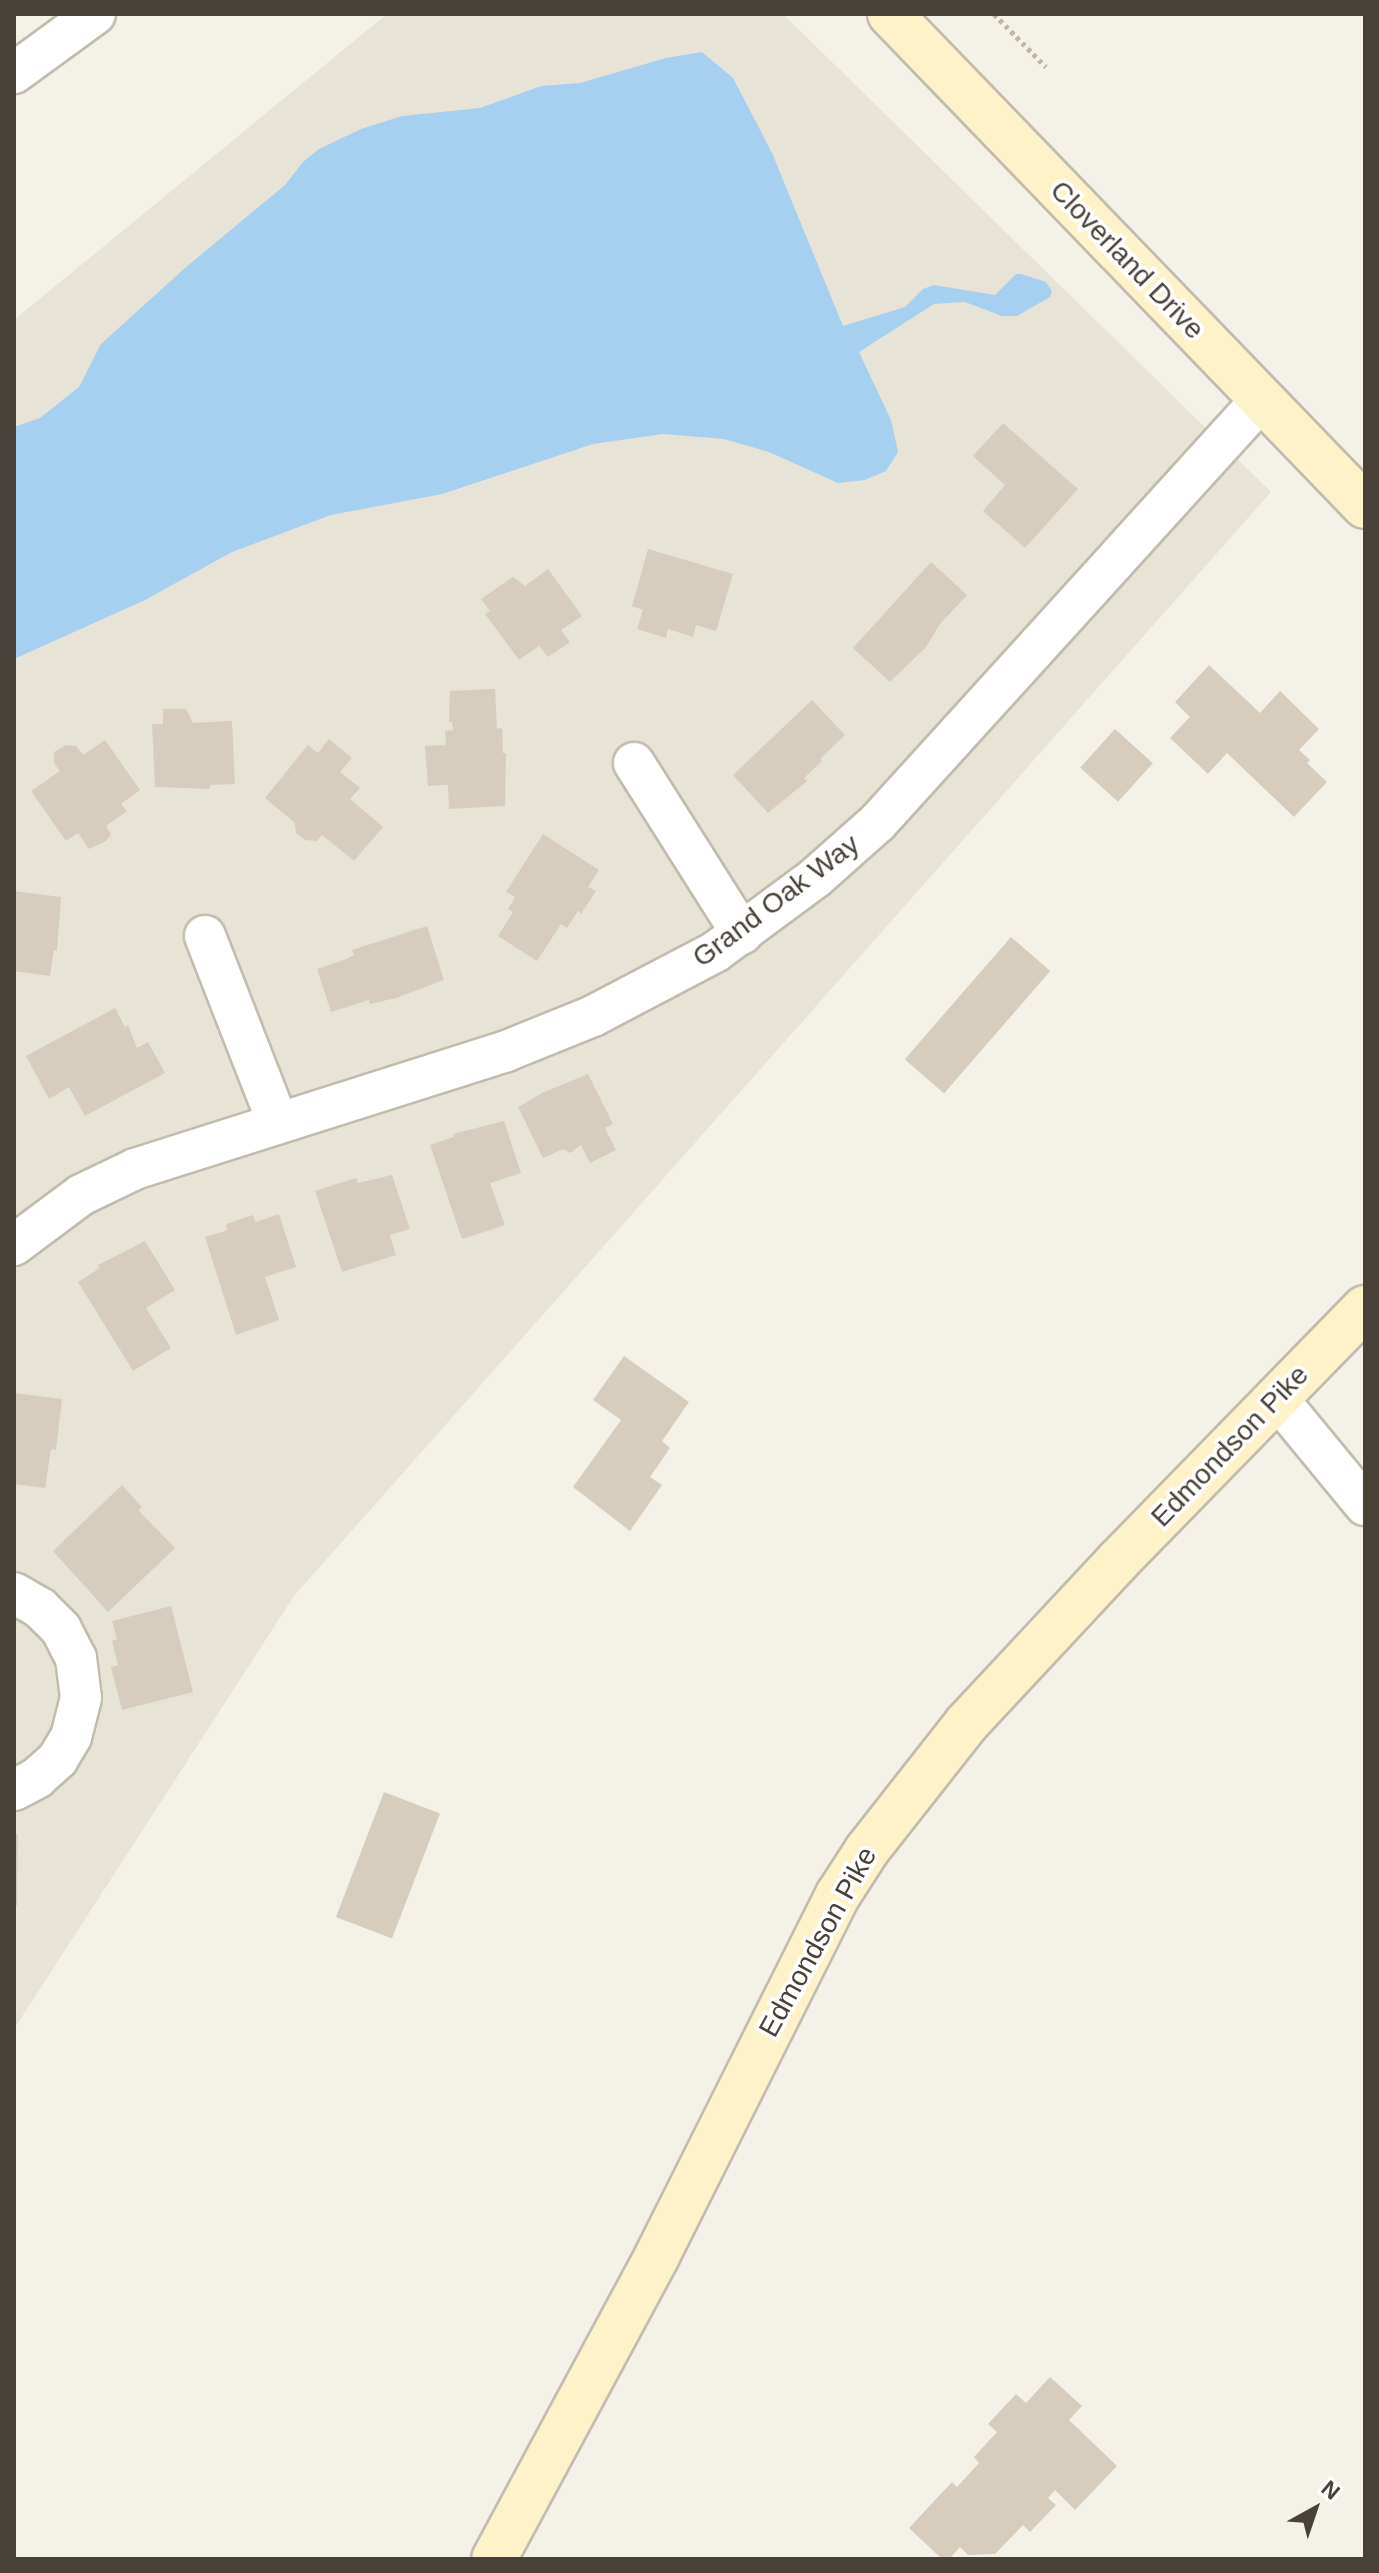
<!DOCTYPE html>
<style>
body{margin:0}
#map{position:relative;width:1379px;height:2573px;overflow:hidden;background:#f4f1e9;font-family:Arial,sans-serif}
div>[style]{position:absolute}
[style*='--x']{left:calc(var(--x)*1px);top:calc(var(--y)*1px);width:calc(var(--w)*1px);rotate:calc(var(--a)*1deg)}
.residential>*{inset:0;background:#e8e3d7}
.water>*{inset:0;background:#a6d0ef}
.building>*{inset:0;background:#d6cdbe;transform-origin:0 0}
.path>*{height:5px;margin-top:-2.5px;transform-origin:0;background:repeating-linear-gradient(90deg,#c1b59d 0 4px,transparent 0 8px)}
.roads{filter:drop-shadow(2px 0 #c2bcae) drop-shadow(-2px 0 #c2bcae) drop-shadow(0 2px #c2bcae) drop-shadow(0 -2px #c2bcae)}
.street>*{height:40px;margin:-20px;padding:0 20px;transform-origin:20px;border-radius:20px;background:#fff}
.secondary>*{height:44px;margin:-22px;padding:0 22px;transform-origin:22px;border-radius:22px;background:#fef2c9}
span{translate:-50% -50%;white-space:nowrap;text-align:center;line-height:1.15;-webkit-text-stroke:7px #fff;paint-order:stroke}
.street-label{font-size:28px;color:#484137}
.frame{position:absolute;inset:0;border:16px solid #484137;pointer-events:none}
.north{position:absolute;left:1275px;top:2469px;width:80px;height:80px;-webkit-text-stroke:6px #fff;paint-order:stroke;rotate:40deg;font-size:22px;font-weight:700;line-height:32px;text-align:center;color:#484137}
.north::after{content:'';display:block;margin:auto;width:28px;height:36px;background:#484137;clip-path:polygon(50% 0,100% 100%,50% 72%,0 100%)}
</style>
<div id="map">
<div class="residential">
<i style="clip-path:polygon(387px 14px,783px 14px,1271px 492px,294px 1596px,14px 2029px,14px 320px)"></i>
</div>
<div class="water">
<i style="clip-path:polygon(702px 52px,733px 78px,772px 153px,843px 326px,905px 307px,923px 289px,934px 285px,995px 295px,1016px 274px,1021px 274px,1046px 282px,1052px 291px,1050px 297px,1017px 316px,1002px 316px,965px 302px,934px 304px,859px 352px,891px 420px,898px 452px,886px 471px,865px 480px,838px 483px,769px 452px,724px 439px,663px 434px,593px 444px,442px 494px,331px 515px,232px 552px,145px 600px,14px 659px,14px 427px,40px 418px,79px 387px,101px 344px,185px 268px,285px 185px,303px 162px,319px 149px,361px 129px,402px 116px,480px 108px,541px 86px,580px 83px,666px 58px)"></i>
</div>
<div class="building">
<i style="clip-path:polygon(1003px 423px,1078px 489px,1025px 548px,983px 511px,1005px 485px,973px 456px)"></i>
<i style="clip-path:polygon(648px 549px,733px 574px,716px 631px,696px 625px,693px 637px,668px 629px,666px 638px,637px 629px,643px 610px,632px 606px)"></i>
<i style="clip-path:polygon(931px 562px,967px 595px,940px 624px,926px 647px,890px 682px,853px 648px)"></i>
<i style="clip-path:polygon(548px 569px,582px 616px,561px 630px,570px 642px,548px 657px,539px 646px,519px 660px,485px 614px,490px 611px,481px 599px,513px 577px,525px 586px)"></i>
<i style="clip-path:polygon(1209px 665px,1260px 713px,1280px 691px,1319px 729px,1299px 750px,1310px 760px,1307px 763px,1327px 782px,1294px 817px,1227px 753px,1208px 774px,1170px 738px,1190px 717px,1175px 702px)"></i>
<i style="clip-path:polygon(495px 689px,497px 729px,502px 728px,503px 753px,506px 753px,505px 806px,449px 809px,448px 785px,428px 786px,425px 746px,446px 745px,445px 731px,453px 730px,452px 722px,449px 722px,450px 691px)"></i>
<i style="clip-path:polygon(812px 700px,845px 735px,820px 759px,822px 761px,804px 778px,807px 781px,768px 813px,733px 775px)"></i>
<i style="clip-path:polygon(163px 709px,186px 709px,193px 723px,232px 721px,235px 784px,210px 785px,210px 789px,155px 787px,152px 724px,163px 724px)"></i>
<i style="left:1115px;top:729px;width:51px;height:52px;rotate:42deg"></i>
<i style="clip-path:polygon(329px 739px,352px 758px,340px 772px,360px 788px,350px 799px,383px 827px,354px 861px,322px 835px,317px 841px,305px 840px,296px 833px,295px 823px,265px 798px,308px 745px,318px 753px)"></i>
<i style="clip-path:polygon(105px 740px,140px 790px,121px 804px,127px 811px,106px 826px,111px 834px,106px 841px,89px 849px,78px 833px,66px 841px,31px 791px,60px 771px,54px 763px,54px 752px,66px 745px,76px 746px,83px 755px)"></i>
<i style="clip-path:polygon(543px 834px,599px 870px,588px 887px,596px 891px,581px 914px,578px 911px,567px 928px,561px 924px,537px 961px,498px 936px,513px 912px,508px 909px,515px 897px,506px 892px)"></i>
<i style="clip-path:polygon(14px 891px,61px 897px,57px 951px,54px 950px,50px 976px,14px 971px)"></i>
<i style="clip-path:polygon(427px 926px,444px 980px,396px 998px,370px 1004px,369px 1000px,331px 1012px,317px 969px,344px 960px,354px 955px,352px 950px)"></i>
<i style="left:1011px;top:937px;width:52px;height:162px;rotate:41deg"></i>
<i style="clip-path:polygon(115px 1008px,125px 1027px,128px 1025px,137px 1048px,148px 1042px,165px 1073px,85px 1116px,69px 1087px,49px 1099px,26px 1056px)"></i>
<i style="clip-path:polygon(588px 1074px,613px 1124px,605px 1128px,616px 1150px,590px 1163px,581px 1145px,570px 1153px,563px 1149px,543px 1158px,518px 1107px,542px 1093px)"></i>
<i style="clip-path:polygon(504px 1121px,521px 1173px,490px 1183px,505px 1225px,462px 1239px,430px 1145px,454px 1137px,453px 1134px)"></i>
<i style="clip-path:polygon(392px 1175px,410px 1229px,390px 1235px,396px 1255px,342px 1272px,315px 1191px,356px 1178px,358px 1183px)"></i>
<i style="clip-path:polygon(279px 1214px,296px 1267px,265px 1277px,279px 1320px,236px 1335px,205px 1237px,228px 1230px,226px 1224px,253px 1215px,256px 1222px)"></i>
<i style="clip-path:polygon(145px 1241px,175px 1290px,146px 1308px,171px 1348px,133px 1371px,78px 1282px,100px 1268px,98px 1265px)"></i>
<i style="clip-path:polygon(624px 1356px,689px 1402px,662px 1441px,670px 1448px,650px 1477px,662px 1485px,630px 1531px,573px 1487px,621px 1420px,593px 1400px)"></i>
<i style="clip-path:polygon(14px 1393px,62px 1399px,56px 1450px,51px 1449px,45px 1488px,14px 1484px)"></i>
<i style="clip-path:polygon(122px 1485px,142px 1507px,138px 1510px,175px 1548px,108px 1612px,53px 1551px)"></i>
<i style="clip-path:polygon(171px 1606px,193px 1692px,122px 1710px,111px 1667px,118px 1665px,112px 1641px,117px 1639px,112px 1621px)"></i>
<i style="left:384px;top:1792px;width:60px;height:134px;rotate:21deg"></i>
<i style="clip-path:polygon(14px 1834px,18px 1834px,17px 1906px,14px 1906px)"></i>
<i style="clip-path:polygon(1050px 2377px,1082px 2406px,1069px 2420px,1117px 2466px,1075px 2510px,1055px 2490px,1048px 2498px,1056px 2505px,1030px 2532px,1023px 2525px,995px 2554px,968px 2555px,960px 2547px,949px 2559px,942px 2559px,909px 2528px,952px 2482px,957px 2487px,979px 2463px,974px 2457px,997px 2432px,988px 2424px,1016px 2394px,1026px 2403px)"></i>
</div>
<div class="path">
<i style="--x:994;--y:14;--w:74;--a:45.5"></i>
</div>
<div class="roads">
<div class="street">
<i style="--x:14;--y:73;--w:100;--a:-36.1"></i>
<i style="--x:634;--y:763;--w:202;--a:57.7"></i>
<i style="--x:205;--y:936;--w:201;--a:68.7"></i>
<i style="--x:14;--y:1245;--w:84;--a:-36.7"></i>
<i style="--x:81;--y:1195;--w:60;--a:-25.7"></i>
<i style="--x:135;--y:1169;--w:387;--a:-17.6"></i>
<i style="--x:504;--y:1052;--w:96;--a:-22"></i>
<i style="--x:593;--y:1016;--w:138;--a:-27.7"></i>
<i style="--x:715;--y:952;--w:124;--a:-36.5"></i>
<i style="--x:815;--y:878;--w:84;--a:-41.6"></i>
<i style="--x:878;--y:822;--w:571;--a:-47.77"></i>
<i style="--x:1276;--y:1397;--w:140;--a:50.5"></i>
<i style="--x:14;--y:1593;--w:30;--a:30"></i>
<i style="--x:40;--y:1608;--w:30;--a:45"></i>
<i style="--x:61;--y:1629;--w:33;--a:63"></i>
<i style="--x:76;--y:1658;--w:40;--a:82.9"></i>
<i style="--x:81;--y:1698;--w:40;--a:104.4"></i>
<i style="--x:71;--y:1737;--w:26;--a:121"></i>
<i style="--x:58;--y:1759;--w:28;--a:138"></i>
<i style="--x:37;--y:1778;--w:26;--a:152"></i>
</div>
<div class="secondary">
<i style="--x:890;--y:14;--w:684;--a:46.01"></i>
<i style="--x:494;--y:2559;--w:344;--a:-61.7"></i>
<i style="--x:657;--y:2256;--w:404;--a:-63.4"></i>
<i style="--x:838;--y:1895;--w:54;--a:-57.2"></i>
<i style="--x:867;--y:1850;--w:162;--a:-51.8"></i>
<i style="--x:967;--y:1723;--w:220;--a:-47"></i>
<i style="--x:1117;--y:1562;--w:355;--a:-45.7"></i>
</div>
</div>
<div class="street-label">
<span style="left:1127px;top:260px;rotate:46deg">Cloverland Drive</span>
<span style="left:776px;top:901px;rotate:-37deg">Grand Oak Way</span>
<span style="left:1230px;top:1446px;rotate:-46deg">Edmondson Pike</span>
<span style="left:818px;top:1942px;rotate:-61deg">Edmondson Pike</span>
</div>
<div class="frame"></div>
<div class="north">N</div>
</div>
